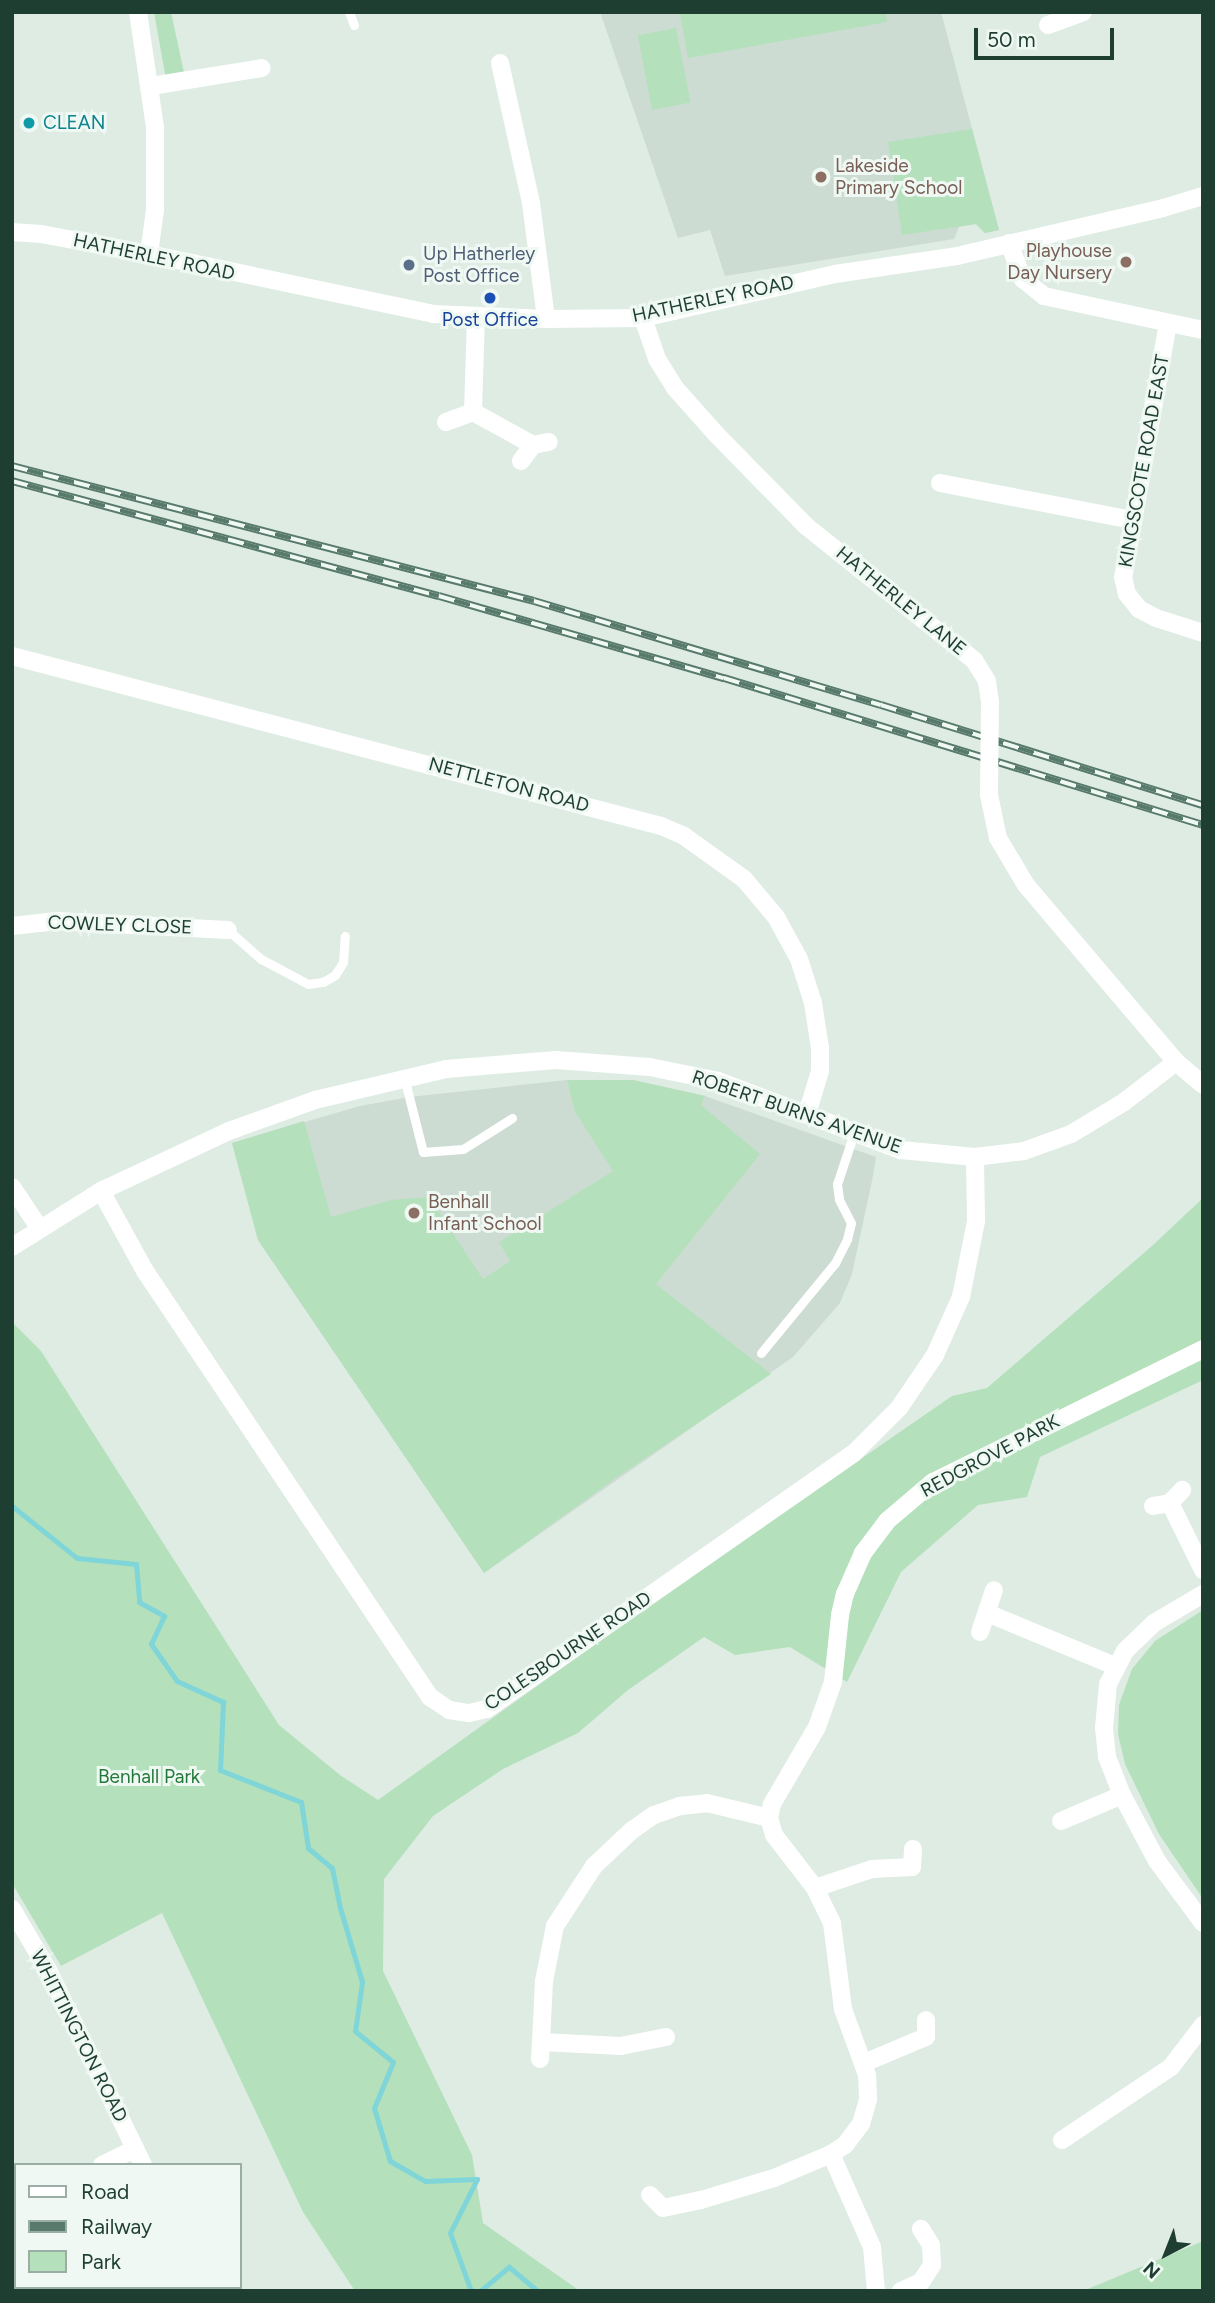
<!DOCTYPE html>
<style>
body{margin:0}
#map{position:relative;width:1215px;height:2303px;overflow:hidden;background:#deece4;font-family:Figtree,sans-serif}
div>[style]{position:absolute}
[style*='--x']{left:calc(var(--x)*1px);top:calc(var(--y)*1px);width:calc(var(--w)*1px);rotate:calc(var(--a)*1deg)}
.built>*{inset:0;background:#cddcd3}
.green>*{inset:0;background:#b4e0bb;transform-origin:0 0}
.stream>*{height:5px;margin:-2.5px;padding:0 2.5px;transform-origin:2.5px;border-radius:2.5px;background:#7fd5d8}
.lane>*{height:9px;margin:-4.5px;padding:0 4.5px;transform-origin:4.5px;border-radius:4.5px;background:#fff}
.street>*{height:18px;margin:-9px;padding:0 9px;transform-origin:9px;border-radius:9px;background:#fff}
.rail>*{height:8px;margin-top:-4px;transform-origin:0;background:repeating-linear-gradient(90deg,#eff8f3 0 16px,#587a6c 0 32px);box-sizing:border-box;border-block:2px solid #587a6c}
.street-bridge>*{height:18px;margin:-9px;padding:0 9px;transform-origin:9px;border-radius:9px;background:#fff}
.dots>*{width:19px;height:19px;translate:-50% -50%;box-sizing:border-box;border:4px solid #eff8f3;border-radius:50%}
span{translate:-50% -50%;white-space:nowrap;text-align:center;line-height:1.15;-webkit-text-stroke:6px #eff8f3;paint-order:stroke}
.culture-label{font-size:19px;color:#0d838f}
.left{translate:0 -50%;text-align:left}
.education-label{font-size:19px;color:#785e54}
.right{translate:-100% -50%;text-align:right}
.service-label{font-size:19px;color:#4e5e75}
.street-label{font-size:19px;color:#1e3e31}
.transit-label{font-size:19px;color:#164399}
.park-label{font-size:19px;color:#23793a}
.frame{position:absolute;inset:0;border:14px solid #1e3e31;pointer-events:none}
.legend{position:absolute;left:14px;top:2163px;width:228px;height:126px;box-sizing:border-box;background:#eff8f3;border:2px solid #9baea5;margin:0;padding:9px 12px;list-style:none;font-size:21px;color:#1e3e31}
.legend li{display:flex;align-items:center;gap:14px;height:35px}
.legend b{width:35px;border:2px solid #9baea5}
.north{position:absolute;left:1131px;top:2219px;width:70px;height:70px;-webkit-text-stroke:5px #eff8f3;paint-order:stroke;rotate:222deg;font-size:19px;font-weight:700;line-height:28px;text-align:center;color:#1e3e31}
.north::after{content:'';display:block;margin:auto;width:24px;height:32px;background:#1e3e31;clip-path:polygon(50% 0,100% 100%,50% 72%,0 100%)}
.scale{position:absolute;left:974px;top:28px;width:140px;height:32px;box-sizing:border-box;border:4px solid #1e3e31;border-top:0;padding-left:9px;font-size:21px;line-height:24px;white-space:nowrap;color:#1e3e31;-webkit-text-stroke:5px #eff8f3;paint-order:stroke}
</style>
<div id="map">
<div class="built">
<i style="clip-path:polygon(600px 12px,941px 12px,999px 230px,985px 233px,976px 224px,959px 227px,954px 239px,725px 276px,710px 230px,678px 238px)"></i>
<i style="clip-path:polygon(567px 1080px,633px 1080px,705px 1096px,876px 1157px,873px 1176px,852px 1274px,840px 1303px,793px 1357px,484px 1573px,258px 1240px,232px 1143px,360px 1106px,409px 1097px)"></i>
</div>
<div class="green">
<i style="clip-path:polygon(154px 12px,171px 12px,186px 82px,167px 85px)"></i>
<i style="clip-path:polygon(692px 12px,886px 12px,887px 22px,688px 58px,680px 14px)"></i>
<i style="left:676px;top:28px;width:76px;height:39px;rotate:79deg"></i>
<i style="clip-path:polygon(972px 129px,999px 230px,985px 233px,976px 224px,902px 235px,888px 142px)"></i>
<i style="clip-path:polygon(567px 1080px,633px 1080px,705px 1096px,701px 1105px,760px 1154px,656px 1284px,771px 1374px,617px 1477px,484px 1573px,258px 1240px,232px 1143px,304px 1121px,331px 1217px,391px 1200px,429px 1197px,483px 1279px,510px 1261px,499px 1242px,613px 1171px,575px 1112px)"></i>
<i style="clip-path:polygon(1203px 1198px,1203px 1380px,1040px 1457px,1027px 1497px,978px 1505px,901px 1572px,847px 1682px,790px 1647px,735px 1655px,704px 1637px,628px 1690px,578px 1733px,503px 1769px,433px 1816px,384px 1879px,383px 1971px,472px 2155px,483px 2223px,580px 2291px,355px 2291px,303px 2212px,162px 1913px,61px 1966px,12px 1883px,12px 1322px,41px 1351px,279px 1725px,340px 1775px,378px 1800px,674px 1588px,952px 1396px,987px 1388px,1152px 1246px)"></i>
<i style="clip-path:polygon(1203px 1610px,1203px 1899px,1159px 1834px,1125px 1764px,1118px 1734px,1119px 1705px,1132px 1669px,1155px 1641px)"></i>
<i style="clip-path:polygon(1203px 2241px,1203px 2291px,1083px 2291px)"></i>
</div>
<div class="stream">
<i style="--x:12;--y:1506;--w:83;--a:38.7"></i>
<i style="--x:77;--y:1558;--w:59;--a:5.8"></i>
<i style="--x:136;--y:1564;--w:38;--a:85"></i>
<i style="--x:139;--y:1602;--w:29;--a:29"></i>
<i style="--x:164;--y:1616;--w:31;--a:115"></i>
<i style="--x:151;--y:1644;--w:45;--a:54.9"></i>
<i style="--x:177;--y:1681;--w:51;--a:24.5"></i>
<i style="--x:223;--y:1702;--w:68;--a:92.5"></i>
<i style="--x:220;--y:1770;--w:87;--a:21.6"></i>
<i style="--x:301;--y:1802;--w:47;--a:81.3"></i>
<i style="--x:308;--y:1848;--w:31;--a:40"></i>
<i style="--x:332;--y:1868;--w:41;--a:78.7"></i>
<i style="--x:340;--y:1908;--w:77;--a:73.4"></i>
<i style="--x:362;--y:1982;--w:49;--a:98.1"></i>
<i style="--x:355;--y:2031;--w:49;--a:39.2"></i>
<i style="--x:393;--y:2062;--w:50;--a:112.4"></i>
<i style="--x:374;--y:2108;--w:55;--a:73.2"></i>
<i style="--x:390;--y:2161;--w:40;--a:29.7"></i>
<i style="--x:425;--y:2181;--w:52;--a:-2.2"></i>
<i style="--x:477;--y:2179;--w:60;--a:116.6"></i>
<i style="--x:450;--y:2233;--w:62;--a:70.1"></i>
<i style="--x:480;--y:2291;--w:38;--a:-40"></i>
<i style="--x:509;--y:2267;--w:38;--a:40"></i>
</div>
<div class="lane">
<i style="--x:349;--y:12;--w:14;--a:69"></i>
<i style="--x:228;--y:930;--w:44;--a:41.3"></i>
<i style="--x:261;--y:959;--w:53;--a:28"></i>
<i style="--x:308;--y:984;--w:15;--a:-8"></i>
<i style="--x:323;--y:982;--w:14;--a:-30"></i>
<i style="--x:335;--y:975;--w:15;--a:-58"></i>
<i style="--x:343;--y:962;--w:26;--a:-86"></i>
<i style="--x:404;--y:1077;--w:77;--a:75.8"></i>
<i style="--x:423;--y:1152;--w:40;--a:-4.3"></i>
<i style="--x:463;--y:1149;--w:58;--a:-32.3"></i>
<i style="--x:761;--y:1353;--w:117;--a:-50.6"></i>
<i style="--x:835;--y:1263;--w:27;--a:-63"></i>
<i style="--x:847;--y:1239;--w:16;--a:-76"></i>
<i style="--x:851;--y:1223;--w:27;--a:-117"></i>
<i style="--x:839;--y:1199;--w:15;--a:-98"></i>
<i style="--x:837;--y:1184;--w:54;--a:-71.6"></i>
</div>
<div class="street">
<i style="--x:138;--y:12;--w:116;--a:81.6"></i>
<i style="--x:155;--y:127;--w:83;--a:90"></i>
<i style="--x:155;--y:210;--w:44;--a:97.8"></i>
<i style="--x:1048;--y:25;--w:37;--a:-20"></i>
<i style="--x:500;--y:63;--w:143;--a:77.5"></i>
<i style="--x:531;--y:203;--w:117;--a:82.6"></i>
<i style="--x:151;--y:86;--w:112;--a:-9.2"></i>
<i style="--x:12;--y:232;--w:29;--a:4"></i>
<i style="--x:41;--y:234;--w:110;--a:10.5"></i>
<i style="--x:149;--y:254;--w:290;--a:11.9"></i>
<i style="--x:433;--y:314;--w:113;--a:2.5"></i>
<i style="--x:546;--y:319;--w:97;--a:-0.6"></i>
<i style="--x:643;--y:318;--w:197;--a:-12.9"></i>
<i style="--x:835;--y:274;--w:123;--a:-8.4"></i>
<i style="--x:957;--y:256;--w:212;--a:-13.1"></i>
<i style="--x:1163;--y:208;--w:42;--a:-16.7"></i>
<i style="--x:1009;--y:243;--w:39;--a:69"></i>
<i style="--x:1023;--y:279;--w:27;--a:39"></i>
<i style="--x:1044;--y:296;--w:163;--a:12.1"></i>
<i style="--x:643;--y:318;--w:43;--a:71.1"></i>
<i style="--x:657;--y:359;--w:34;--a:58"></i>
<i style="--x:675;--y:388;--w:62;--a:48.3"></i>
<i style="--x:716;--y:434;--w:129;--a:45.6"></i>
<i style="--x:806;--y:526;--w:215;--a:38.6"></i>
<i style="--x:974;--y:660;--w:25;--a:58"></i>
<i style="--x:987;--y:681;--w:22;--a:82"></i>
<i style="--x:1168;--y:323;--w:258;--a:100"></i>
<i style="--x:1123;--y:577;--w:17;--a:77"></i>
<i style="--x:1127;--y:594;--w:19;--a:51"></i>
<i style="--x:1139;--y:609;--w:19;--a:28"></i>
<i style="--x:1156;--y:618;--w:49;--a:17.7"></i>
<i style="--x:473;--y:412;--w:95;--a:-88.2"></i>
<i style="--x:446;--y:422;--w:29;--a:-20"></i>
<i style="--x:473;--y:412;--w:68;--a:28.8"></i>
<i style="--x:521;--y:461;--w:20;--a:-53"></i>
<i style="--x:533;--y:445;--w:16;--a:-11"></i>
<i style="--x:940;--y:483;--w:197;--a:10.9"></i>
<i style="--x:12;--y:656;--w:671;--a:14.68"></i>
<i style="--x:661;--y:826;--w:25;--a:23"></i>
<i style="--x:684;--y:836;--w:74;--a:35.6"></i>
<i style="--x:744;--y:879;--w:50;--a:49.9"></i>
<i style="--x:776;--y:917;--w:48;--a:61.3"></i>
<i style="--x:799;--y:959;--w:46;--a:72.3"></i>
<i style="--x:813;--y:1003;--w:46;--a:81.2"></i>
<i style="--x:820;--y:1048;--w:23;--a:90"></i>
<i style="--x:820;--y:1071;--w:45;--a:106.8"></i>
<i style="--x:989;--y:795;--w:44;--a:78.2"></i>
<i style="--x:998;--y:838;--w:55;--a:59.2"></i>
<i style="--x:1026;--y:885;--w:232;--a:49.7"></i>
<i style="--x:1176;--y:1062;--w:35;--a:40"></i>
<i style="--x:12;--y:926;--w:45;--a:-6.3"></i>
<i style="--x:57;--y:921;--w:171;--a:3"></i>
<i style="--x:12;--y:1187;--w:50;--a:56.3"></i>
<i style="--x:101;--y:1191;--w:91;--a:61.2"></i>
<i style="--x:145;--y:1271;--w:513;--a:56.22"></i>
<i style="--x:430;--y:1697;--w:23;--a:34"></i>
<i style="--x:449;--y:1710;--w:20;--a:9"></i>
<i style="--x:469;--y:1713;--w:18;--a:-13"></i>
<i style="--x:487;--y:1709;--w:447;--a:-34.9"></i>
<i style="--x:854;--y:1453;--w:64;--a:-45"></i>
<i style="--x:899;--y:1408;--w:64;--a:-55.8"></i>
<i style="--x:935;--y:1355;--w:64;--a:-65.9"></i>
<i style="--x:961;--y:1297;--w:77;--a:-78.8"></i>
<i style="--x:976;--y:1221;--w:64;--a:-90.9"></i>
<i style="--x:12;--y:1247;--w:105;--a:-32.2"></i>
<i style="--x:101;--y:1191;--w:141;--a:-25.1"></i>
<i style="--x:229;--y:1131;--w:91;--a:-19.8"></i>
<i style="--x:315;--y:1100;--w:135;--a:-13.3"></i>
<i style="--x:446;--y:1069;--w:110;--a:-4.7"></i>
<i style="--x:556;--y:1060;--w:94;--a:4.3"></i>
<i style="--x:650;--y:1067;--w:69;--a:11.6"></i>
<i style="--x:718;--y:1081;--w:196;--a:20.7"></i>
<i style="--x:901;--y:1150;--w:74;--a:5.4"></i>
<i style="--x:975;--y:1157;--w:49;--a:-7"></i>
<i style="--x:1024;--y:1151;--w:50;--a:-19.9"></i>
<i style="--x:1071;--y:1134;--w:62;--a:-31.1"></i>
<i style="--x:1124;--y:1102;--w:66;--a:-37.6"></i>
<i style="--x:1170;--y:1503;--w:75;--a:63.8"></i>
<i style="--x:1153;--y:1506;--w:17;--a:-10"></i>
<i style="--x:1170;--y:1503;--w:18;--a:-47"></i>
<i style="--x:1203;--y:1594;--w:57;--a:149.4"></i>
<i style="--x:1154;--y:1623;--w:40;--a:136"></i>
<i style="--x:1125;--y:1651;--w:37;--a:117"></i>
<i style="--x:1108;--y:1684;--w:44;--a:95.2"></i>
<i style="--x:1104;--y:1728;--w:29;--a:84"></i>
<i style="--x:1107;--y:1757;--w:41;--a:68.5"></i>
<i style="--x:1122;--y:1795;--w:75;--a:62.1"></i>
<i style="--x:1157;--y:1861;--w:77;--a:53.4"></i>
<i style="--x:987;--y:1613;--w:139;--a:22.5"></i>
<i style="--x:980;--y:1632;--w:44;--a:-71.6"></i>
<i style="--x:1061;--y:1821;--w:66;--a:-23.1"></i>
<i style="--x:815;--y:1888;--w:60;--a:-18.4"></i>
<i style="--x:872;--y:1869;--w:40;--a:-2.9"></i>
<i style="--x:912;--y:1867;--w:18;--a:-87"></i>
<i style="--x:12;--y:1909;--w:71;--a:59.5"></i>
<i style="--x:48;--y:1970;--w:217;--a:64"></i>
<i style="--x:666;--y:2037;--w:46;--a:168.7"></i>
<i style="--x:621;--y:2046;--w:80;--a:-177.1"></i>
<i style="--x:541;--y:2042;--w:61;--a:-87.2"></i>
<i style="--x:544;--y:1981;--w:56;--a:-78.7"></i>
<i style="--x:555;--y:1926;--w:72;--a:-57"></i>
<i style="--x:594;--y:1866;--w:51;--a:-43.4"></i>
<i style="--x:631;--y:1831;--w:28;--a:-35"></i>
<i style="--x:654;--y:1815;--w:28;--a:-19"></i>
<i style="--x:680;--y:1806;--w:27;--a:-6"></i>
<i style="--x:707;--y:1803;--w:64;--a:13.6"></i>
<i style="--x:540;--y:2059;--w:17;--a:-87"></i>
<i style="--x:864;--y:2063;--w:67;--a:-22.8"></i>
<i style="--x:926;--y:2037;--w:17;--a:-90"></i>
<i style="--x:1062;--y:2140;--w:131;--a:-33.8"></i>
<i style="--x:1171;--y:2067;--w:53;--a:-52.7"></i>
<i style="--x:102;--y:2165;--w:37;--a:-26"></i>
<i style="--x:650;--y:2195;--w:18;--a:45"></i>
<i style="--x:663;--y:2208;--w:39;--a:-12"></i>
<i style="--x:701;--y:2200;--w:76;--a:-16.8"></i>
<i style="--x:774;--y:2178;--w:62;--a:-22.8"></i>
<i style="--x:12;--y:2200;--w:4;--a:-14"></i>
<i style="--x:205;--y:2287;--w:4;--a:63"></i>
<i style="--x:876;--y:2291;--w:44;--a:-95.2"></i>
<i style="--x:872;--y:2247;--w:102;--a:-113.8"></i>
<i style="--x:831;--y:2154;--w:17;--a:-33"></i>
<i style="--x:845;--y:2145;--w:26;--a:-53"></i>
<i style="--x:861;--y:2124;--w:26;--a:-74"></i>
<i style="--x:868;--y:2099;--w:24;--a:-92"></i>
<i style="--x:867;--y:2075;--w:70;--a:-110"></i>
<i style="--x:843;--y:2009;--w:87;--a:-97.3"></i>
<i style="--x:832;--y:1923;--w:39;--a:-116"></i>
<i style="--x:815;--y:1888;--w:67;--a:-127.7"></i>
<i style="--x:774;--y:1835;--w:18;--a:-106"></i>
<i style="--x:769;--y:1818;--w:14;--a:-78"></i>
<i style="--x:772;--y:1804;--w:89;--a:-59.7"></i>
<i style="--x:817;--y:1727;--w:48;--a:-70.4"></i>
<i style="--x:833;--y:1682;--w:67;--a:-84"></i>
<i style="--x:840;--y:1615;--w:22;--a:-77"></i>
<i style="--x:845;--y:1594;--w:45;--a:-66.3"></i>
<i style="--x:863;--y:1553;--w:41;--a:-52.9"></i>
<i style="--x:888;--y:1520;--w:59;--a:-40.2"></i>
<i style="--x:933;--y:1482;--w:301;--a:-26.2"></i>
<i style="--x:901;--y:2291;--w:22;--a:-24"></i>
<i style="--x:921;--y:2282;--w:20;--a:-57"></i>
<i style="--x:932;--y:2265;--w:20;--a:-93"></i>
<i style="--x:931;--y:2245;--w:19;--a:-122"></i>
</div>
<div class="rail">
<i style="--x:12;--y:466;--w:539;--a:14.5"></i>
<i style="--x:534;--y:601;--w:362;--a:16.7"></i>
<i style="--x:881;--y:705;--w:337;--a:17.3"></i>
<i style="--x:12;--y:481;--w:442;--a:15.1"></i>
<i style="--x:439;--y:596;--w:297;--a:16.1"></i>
<i style="--x:724;--y:678;--w:501;--a:17.06"></i>
</div>
<div class="street-bridge">
<i style="--x:989;--y:795;--w:92;--a:-89.4"></i>
</div>
<div class="dots">
<i style="left:29px;top:123px;background:#0f9aa8"></i>
<i style="left:821px;top:177px;background:#8d6e63"></i>
<i style="left:1126px;top:262px;background:#8d6e63"></i>
<i style="left:409px;top:265px;background:#5c6f8a"></i>
<i style="left:490px;top:298px;background:#1a4fb4"></i>
<i style="left:414px;top:1213px;background:#8d6e63"></i>
</div>
<div class="culture-label">
<span class="left" style="left:43px;top:123px">CLEAN</span>
</div>
<div class="education-label">
<span class="left" style="left:835px;top:177px">Lakeside<br>Primary School</span>
<span class="right" style="left:1112px;top:262px">Playhouse<br>Day Nursery</span>
<span class="left" style="left:428px;top:1213px">Benhall<br>Infant School</span>
</div>
<div class="service-label">
<span class="left" style="left:423px;top:265px">Up Hatherley<br>Post Office</span>
</div>
<div class="street-label">
<span style="left:154px;top:257px;rotate:12deg">HATHERLEY ROAD</span>
<span style="left:713px;top:299px;rotate:-12deg">HATHERLEY ROAD</span>
<span style="left:1144px;top:461px;rotate:-80deg">KINGSCOTE ROAD EAST</span>
<span style="left:901px;top:601px;rotate:39deg">HATHERLEY LANE</span>
<span style="left:509px;top:785px;rotate:15deg">NETTLETON ROAD</span>
<span style="left:120px;top:925px;rotate:2deg">COWLEY CLOSE</span>
<span style="left:797px;top:1112px;rotate:19deg">ROBERT BURNS AVENUE</span>
<span style="left:990px;top:1456px;rotate:-28deg">REDGROVE PARK</span>
<span style="left:568px;top:1651px;rotate:-34deg">COLESBOURNE ROAD</span>
<span style="left:79px;top:2036px;rotate:63deg">WHITTINGTON ROAD</span>
</div>
<div class="transit-label">
<span style="left:490px;top:320px">Post Office</span>
</div>
<div class="park-label">
<span style="left:149px;top:1777px">Benhall Park</span>
</div>
<div class="frame"></div>
<ul class="legend">
<li><b style="height:9px;background:#fff"></b>Road</li>
<li><b style="height:9px;background:#587a6c"></b>Railway</li>
<li><b style="height:19px;background:#b4e0bb"></b>Park</li>
</ul>
<div class="north">N</div>
<div class="scale">50 m</div>
</div>
